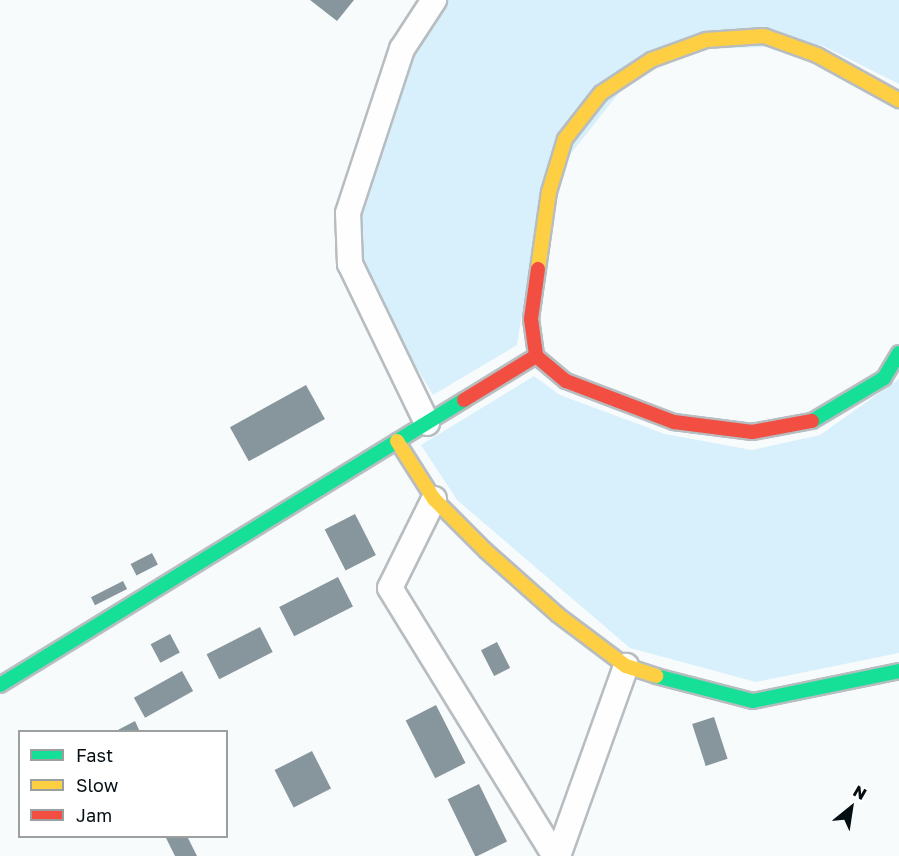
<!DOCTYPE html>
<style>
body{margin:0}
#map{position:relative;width:899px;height:856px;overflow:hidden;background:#f8fbfc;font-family:"Golos Text",sans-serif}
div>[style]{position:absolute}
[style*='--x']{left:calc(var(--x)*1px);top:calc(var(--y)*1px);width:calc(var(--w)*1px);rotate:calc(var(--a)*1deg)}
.green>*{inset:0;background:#d8f0fb}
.building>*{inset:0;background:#86969c;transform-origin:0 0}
.roads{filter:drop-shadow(2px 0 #b7bdc0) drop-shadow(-2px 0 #b7bdc0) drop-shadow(0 2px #b7bdc0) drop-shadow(0 -2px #b7bdc0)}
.street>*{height:24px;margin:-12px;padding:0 12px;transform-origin:12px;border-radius:12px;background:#fefeff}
.fast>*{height:14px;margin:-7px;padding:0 7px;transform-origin:7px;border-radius:7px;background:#16e098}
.slow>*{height:14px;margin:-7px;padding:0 7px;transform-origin:7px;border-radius:7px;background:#ffcf43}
.jam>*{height:14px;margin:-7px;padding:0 7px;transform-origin:7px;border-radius:7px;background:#f24e42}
span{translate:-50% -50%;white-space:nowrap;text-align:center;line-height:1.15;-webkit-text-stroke:6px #fff;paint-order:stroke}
.legend{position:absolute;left:18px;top:730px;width:210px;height:108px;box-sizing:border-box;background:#fff;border:2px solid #9b9fa0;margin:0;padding:8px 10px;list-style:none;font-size:18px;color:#050e12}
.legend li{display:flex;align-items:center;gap:12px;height:30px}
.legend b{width:30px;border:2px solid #9b9fa0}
.north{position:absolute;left:821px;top:778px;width:60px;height:60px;-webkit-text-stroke:4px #fff;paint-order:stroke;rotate:30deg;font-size:16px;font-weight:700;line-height:24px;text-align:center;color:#050e12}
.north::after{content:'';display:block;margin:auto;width:21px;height:27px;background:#050e12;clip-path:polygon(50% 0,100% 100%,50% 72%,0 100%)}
</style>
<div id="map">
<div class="green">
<i style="clip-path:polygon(445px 0,899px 0,899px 84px,821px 45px,652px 51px,542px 190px,517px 345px,433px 395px,372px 293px,357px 260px,355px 211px,409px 53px)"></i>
<i style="clip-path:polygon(534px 376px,560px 395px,665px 434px,752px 450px,820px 435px,899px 379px,899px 653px,756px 682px,630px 648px,457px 500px,421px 445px)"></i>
</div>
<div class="building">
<i style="clip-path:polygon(310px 0,354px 0,337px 21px)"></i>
<i style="left:306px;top:385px;width:39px;height:87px;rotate:61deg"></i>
<i style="left:355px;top:514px;width:46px;height:34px;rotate:63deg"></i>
<i style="left:152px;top:553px;width:13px;height:24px;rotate:63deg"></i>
<i style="left:338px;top:577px;width:33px;height:66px;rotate:63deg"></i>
<i style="left:123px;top:581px;width:9px;height:36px;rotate:63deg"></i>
<i style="left:260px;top:627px;width:28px;height:60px;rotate:63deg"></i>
<i style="left:170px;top:634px;width:21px;height:22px;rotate:62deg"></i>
<i style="left:497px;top:642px;width:29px;height:18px;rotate:63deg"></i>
<i style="left:182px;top:671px;width:23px;height:55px;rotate:61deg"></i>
<i style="left:436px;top:705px;width:65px;height:34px;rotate:63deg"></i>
<i style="left:714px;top:717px;width:44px;height:23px;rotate:72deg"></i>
<i style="clip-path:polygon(135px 721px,140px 732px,114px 732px)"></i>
<i style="left:312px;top:751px;width:42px;height:42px;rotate:63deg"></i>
<i style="left:479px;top:784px;width:64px;height:35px;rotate:64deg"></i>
<i style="clip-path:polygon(165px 836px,187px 836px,197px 856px,175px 856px)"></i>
</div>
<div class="roads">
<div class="street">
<i style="--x:427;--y:423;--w:177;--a:-115.8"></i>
<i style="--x:350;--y:264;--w:51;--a:-92.2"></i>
<i style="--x:348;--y:213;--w:173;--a:-71.8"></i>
<i style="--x:402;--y:49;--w:59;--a:-56.9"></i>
<i style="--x:434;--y:499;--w:99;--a:116.3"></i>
<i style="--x:390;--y:588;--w:315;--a:58.4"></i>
<i style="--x:558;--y:856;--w:202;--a:-70.3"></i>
</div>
<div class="fast">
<i style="--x:812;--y:421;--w:84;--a:-30.8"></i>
<i style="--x:884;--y:378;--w:29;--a:-59"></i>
<i style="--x:656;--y:676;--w:100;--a:14.5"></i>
<i style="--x:753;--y:701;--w:149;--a:-11.6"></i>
<i style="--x:0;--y:685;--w:545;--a:-31.56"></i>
</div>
<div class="slow">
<i style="--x:538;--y:269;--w:78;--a:-81.9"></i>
<i style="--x:549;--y:192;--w:55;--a:-73.2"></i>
<i style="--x:565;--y:139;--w:58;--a:-52"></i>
<i style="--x:601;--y:93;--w:60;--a:-33.4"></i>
<i style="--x:651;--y:60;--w:59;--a:-20"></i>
<i style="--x:706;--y:40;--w:58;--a:-3.9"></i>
<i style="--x:764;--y:36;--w:56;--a:19.7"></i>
<i style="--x:817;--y:55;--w:94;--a:28.8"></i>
<i style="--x:397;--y:441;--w:69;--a:57.5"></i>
<i style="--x:434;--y:499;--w:74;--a:45"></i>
<i style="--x:486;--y:551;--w:96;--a:41.6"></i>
<i style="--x:558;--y:615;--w:85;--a:36.9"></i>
<i style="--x:626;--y:666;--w:32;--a:18"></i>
</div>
<div class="jam">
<i style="--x:538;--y:269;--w:50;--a:98"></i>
<i style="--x:531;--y:319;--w:37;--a:82"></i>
<i style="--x:536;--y:356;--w:39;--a:40"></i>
<i style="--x:566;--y:381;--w:116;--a:20.8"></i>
<i style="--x:674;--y:422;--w:79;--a:7.3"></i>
<i style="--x:752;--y:432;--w:61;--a:-10.4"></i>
<i style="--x:464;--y:400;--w:84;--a:-31.4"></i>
</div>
</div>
<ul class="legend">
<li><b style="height:8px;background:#16e098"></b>Fast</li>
<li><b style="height:8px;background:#ffcf43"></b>Slow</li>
<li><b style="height:8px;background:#f24e42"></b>Jam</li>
</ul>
<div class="north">N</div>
</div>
